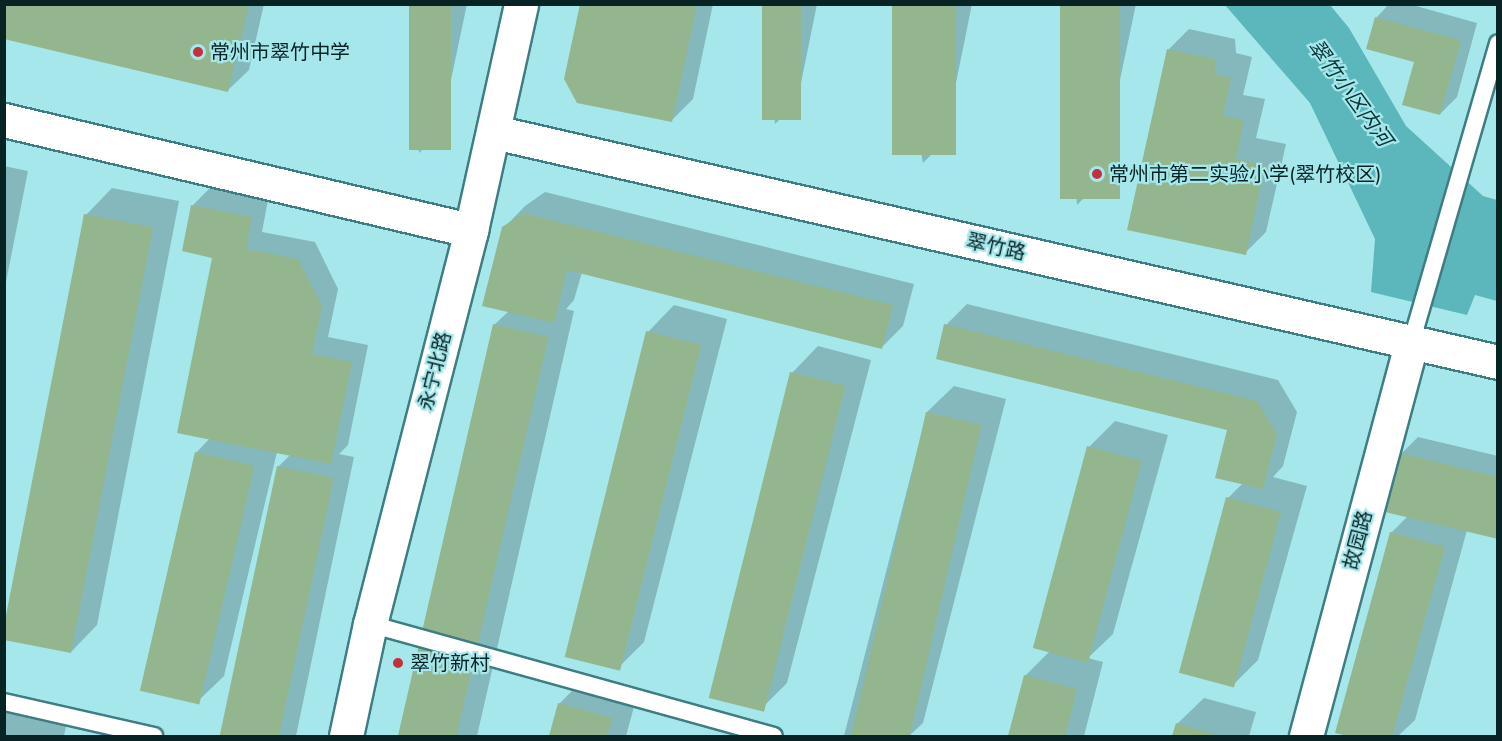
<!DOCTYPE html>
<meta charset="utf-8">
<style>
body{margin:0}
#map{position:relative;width:1502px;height:741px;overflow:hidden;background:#a5e7eb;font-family:"Nunito Sans","Noto Sans SC",sans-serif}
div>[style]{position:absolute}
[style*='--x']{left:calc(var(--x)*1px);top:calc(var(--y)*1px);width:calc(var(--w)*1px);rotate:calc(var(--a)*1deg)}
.water>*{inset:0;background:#5bb7bc}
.shadow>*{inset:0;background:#0003}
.building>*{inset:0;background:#94b68f;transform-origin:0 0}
.roads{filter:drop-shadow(2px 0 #3e7e82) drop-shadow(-2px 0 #3e7e82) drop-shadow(0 2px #3e7e82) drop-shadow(0 -2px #3e7e82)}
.service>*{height:16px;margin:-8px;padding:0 8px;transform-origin:8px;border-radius:8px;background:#fff}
.minor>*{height:33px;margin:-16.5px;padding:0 16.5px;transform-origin:16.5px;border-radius:16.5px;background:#fff}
.secondary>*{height:33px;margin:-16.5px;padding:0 16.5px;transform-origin:16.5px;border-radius:16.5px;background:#fff}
.dots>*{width:16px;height:16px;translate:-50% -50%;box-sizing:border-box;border:3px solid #a5e7eb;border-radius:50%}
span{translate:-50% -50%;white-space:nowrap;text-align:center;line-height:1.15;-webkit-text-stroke:4.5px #a5e7eb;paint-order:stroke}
.poi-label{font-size:20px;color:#072324}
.left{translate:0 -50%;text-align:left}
.street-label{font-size:20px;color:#072324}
.water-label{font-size:21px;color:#083638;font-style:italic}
.frame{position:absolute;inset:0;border:6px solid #072324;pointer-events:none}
</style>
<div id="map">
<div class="water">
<i style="clip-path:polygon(1225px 5px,1330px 5px,1349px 28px,1406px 126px,1483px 196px,1497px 200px,1497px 301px,1475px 295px,1467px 315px,1371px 292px,1375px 239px,1310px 103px)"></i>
</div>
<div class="shadow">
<i style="clip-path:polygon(4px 4px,264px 4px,249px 70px,227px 91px)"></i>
<i style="clip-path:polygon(411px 4px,467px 4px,440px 132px,419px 153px)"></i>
<i style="clip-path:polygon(581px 4px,713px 4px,693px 99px,672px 120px)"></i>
<i style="clip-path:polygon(763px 4px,817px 4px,797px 103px,775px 124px)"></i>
<i style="clip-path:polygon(893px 4px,972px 4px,944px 142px,923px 163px)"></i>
<i style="clip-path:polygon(1062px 4px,1136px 4px,1098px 184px,1077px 205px)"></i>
<i style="clip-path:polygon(1389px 4px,1409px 4px,1477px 23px,1457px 97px,1440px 114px,1416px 61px,1368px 48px,1377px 17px)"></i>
<i style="clip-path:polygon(1189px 29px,1235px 39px,1236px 53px,1252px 57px,1243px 95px,1265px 99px,1256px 138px,1286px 144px,1266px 232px,1245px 253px,1168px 50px)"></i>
<i style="clip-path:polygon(4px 166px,28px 171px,4px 292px)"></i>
<i style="clip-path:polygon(112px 188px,179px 201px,97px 625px,71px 652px,86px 215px)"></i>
<i style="clip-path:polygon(210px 188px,268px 200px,262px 232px,315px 242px,338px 289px,328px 337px,368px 345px,348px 445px,339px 454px,354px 457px,296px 736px,222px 736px,278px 467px,291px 454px,277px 452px,224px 676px,197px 702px,196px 453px,210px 438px,214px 256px,193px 205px)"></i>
<i style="clip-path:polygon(545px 192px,914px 284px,903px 326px,882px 347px,582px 272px,574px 300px,566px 309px,574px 311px,477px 736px,401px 736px,494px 325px,509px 311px,504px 228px,525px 206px)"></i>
<i style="clip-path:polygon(967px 304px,1278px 380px,1297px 412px,1283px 466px,1273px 477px,1307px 486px,1258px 660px,1232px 686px,1228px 498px,1243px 483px,1229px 429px,946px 325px)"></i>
<i style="clip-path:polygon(674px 305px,727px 319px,644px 642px,617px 669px,648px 332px)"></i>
<i style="clip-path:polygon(818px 346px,871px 360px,787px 683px,761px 709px,792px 373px)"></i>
<i style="clip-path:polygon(954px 386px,1006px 399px,923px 723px,909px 736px,844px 736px,927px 412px)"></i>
<i style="clip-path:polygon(1115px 421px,1168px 435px,1113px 634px,1088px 658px,1103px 662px,1084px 736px,1009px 736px,1025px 676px,1050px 651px,1089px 447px)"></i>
<i style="clip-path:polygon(1418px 437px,1498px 456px,1498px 538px,1467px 530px,1415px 720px,1398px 736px,1354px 736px,1336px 732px,1391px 533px,1408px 516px,1401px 454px)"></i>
<i style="clip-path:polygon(586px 677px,638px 692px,626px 736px,550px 736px,559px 704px)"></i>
<i style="clip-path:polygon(1204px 698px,1256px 712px,1249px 736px,1174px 736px,1177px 724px)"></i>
<i style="clip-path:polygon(4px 700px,69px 712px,64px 736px,4px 736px)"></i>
</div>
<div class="building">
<i style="clip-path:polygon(4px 4px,249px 4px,228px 92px,4px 39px)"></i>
<i style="left:409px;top:4px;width:42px;height:146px"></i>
<i style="clip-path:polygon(580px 4px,697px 4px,672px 122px,577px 103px,564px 79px)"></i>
<i style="left:762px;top:4px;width:39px;height:116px"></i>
<i style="left:892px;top:4px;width:64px;height:151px"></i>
<i style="left:1060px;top:4px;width:60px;height:195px"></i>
<i style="clip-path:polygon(1375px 17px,1461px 40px,1440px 115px,1402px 105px,1414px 62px,1366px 49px)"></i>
<i style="clip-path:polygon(1167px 49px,1215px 59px,1215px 74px,1231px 77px,1223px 116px,1244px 120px,1236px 159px,1265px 165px,1246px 255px,1127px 230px)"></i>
<i style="clip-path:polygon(191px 205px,252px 217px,246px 249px,298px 259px,322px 306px,312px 354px,352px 362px,331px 464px,177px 433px,212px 258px,182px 251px)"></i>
<i style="clip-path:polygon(523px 213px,893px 305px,882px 349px,567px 270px,554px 323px,482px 306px,502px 227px)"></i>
<i style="clip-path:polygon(84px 214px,153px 227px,71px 653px,4px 640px,4px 626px)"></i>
<i style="left:493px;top:324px;width:57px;height:423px;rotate:13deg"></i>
<i style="clip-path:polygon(944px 324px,1257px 401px,1277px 434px,1263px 489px,1215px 478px,1227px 430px,936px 359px)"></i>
<i style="left:646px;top:331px;width:57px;height:336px;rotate:14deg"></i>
<i style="left:790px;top:372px;width:57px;height:336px;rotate:14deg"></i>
<i style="left:926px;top:412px;width:57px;height:335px;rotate:13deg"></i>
<i style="left:1087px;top:446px;width:57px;height:209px;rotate:15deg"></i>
<i style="left:195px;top:452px;width:61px;height:245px;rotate:13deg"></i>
<i style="clip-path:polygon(1400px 453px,1498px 477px,1498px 539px,1385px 512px)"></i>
<i style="left:277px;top:466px;width:58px;height:276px;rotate:12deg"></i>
<i style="left:1226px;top:497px;width:57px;height:182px;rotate:15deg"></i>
<i style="clip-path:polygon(1390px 532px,1445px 547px,1392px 736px,1348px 736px,1335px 733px)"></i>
<i style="clip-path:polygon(1024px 675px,1077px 689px,1065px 736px,1008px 736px)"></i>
<i style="clip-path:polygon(558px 703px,613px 718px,607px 736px,549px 736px)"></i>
<i style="clip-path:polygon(1176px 723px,1222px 736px,1172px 736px)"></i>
</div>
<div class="roads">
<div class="service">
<i style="--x:1411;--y:343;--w:312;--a:-73.8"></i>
<i style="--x:370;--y:624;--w:419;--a:15.5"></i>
<i style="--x:4;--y:702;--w:154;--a:12.8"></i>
</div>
<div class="minor">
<i style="--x:4;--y:120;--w:480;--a:13.3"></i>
<i style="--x:494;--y:132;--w:1030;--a:12.9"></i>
<i style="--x:1306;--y:736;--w:407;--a:-75"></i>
</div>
<div class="secondary">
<i style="--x:346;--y:736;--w:115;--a:-77.9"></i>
<i style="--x:370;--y:624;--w:407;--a:-75.6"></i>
<i style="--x:471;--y:230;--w:231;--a:-77.5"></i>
</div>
</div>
<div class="dots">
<i style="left:198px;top:52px;background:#c1313e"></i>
<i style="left:1097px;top:174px;background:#c1313e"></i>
<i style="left:398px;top:663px;background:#c1313e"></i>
</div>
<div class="poi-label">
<span class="left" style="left:210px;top:52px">常州市翠竹中学</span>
<span class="left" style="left:1109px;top:174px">常州市第二实验小学(翠竹校区)</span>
<span class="left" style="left:410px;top:663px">翠竹新村</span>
</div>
<div class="street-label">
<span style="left:996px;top:247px;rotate:13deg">翠竹路</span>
<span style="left:435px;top:371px;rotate:-76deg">永宁北路</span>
<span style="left:1358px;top:540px;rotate:-75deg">故园路</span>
</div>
<div class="water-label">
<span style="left:1350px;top:93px;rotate:54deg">翠竹小区内河</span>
</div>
<div class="frame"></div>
</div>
